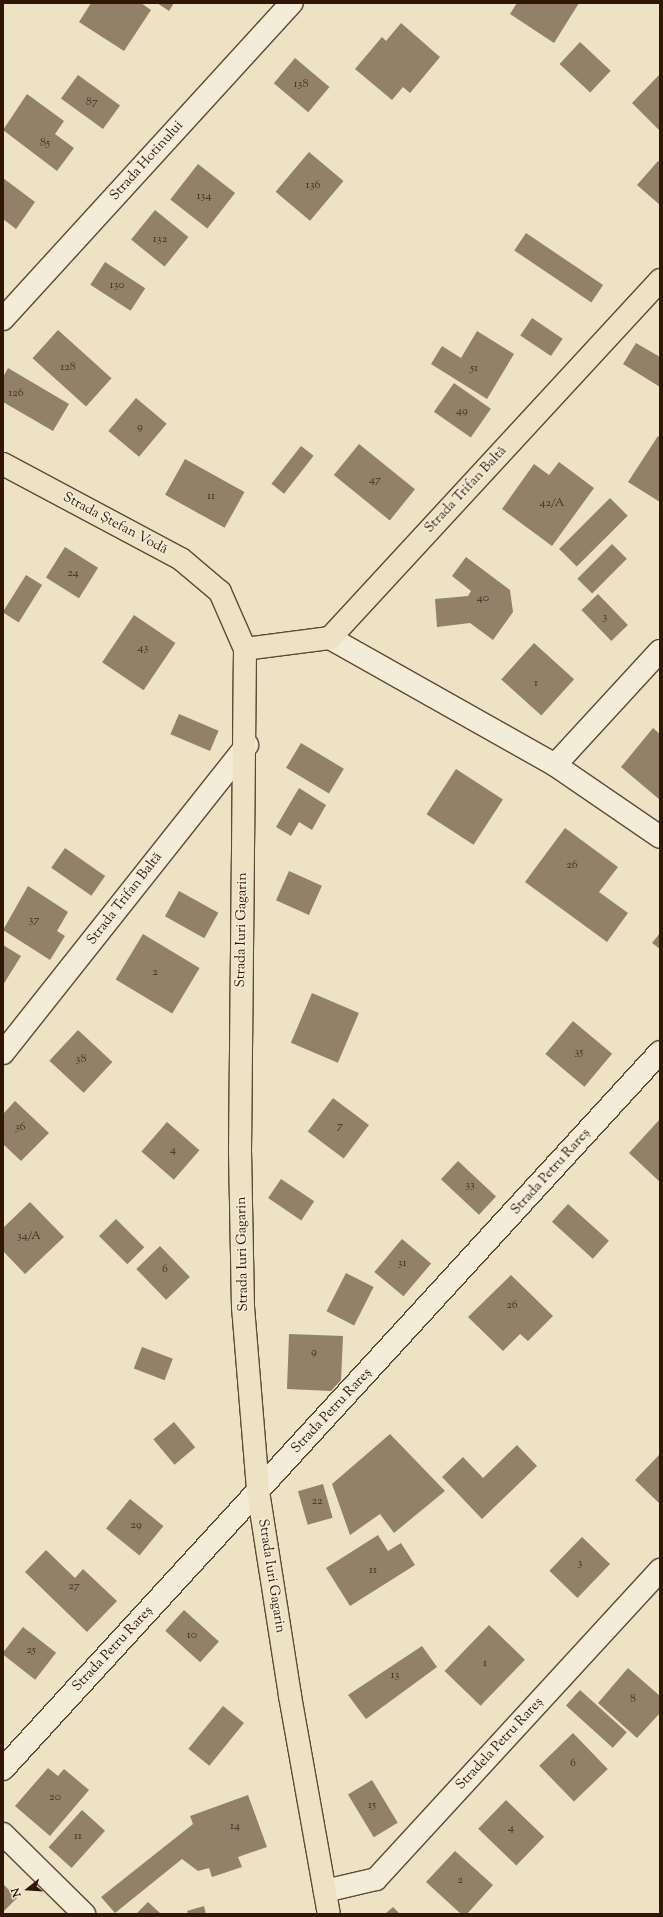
<!DOCTYPE html>
<meta charset="utf-8">
<style>
body{margin:0}
#map{position:relative;width:663px;height:1917px;overflow:hidden;background:#ede2c4;font-family:"Sorts Mill Goudy",serif}
div>[style]{position:absolute}
[style*='--x']{left:calc(var(--x)*1px);top:calc(var(--y)*1px);width:calc(var(--w)*1px);rotate:calc(var(--a)*1deg)}
.building>*{inset:0;background:#928068;transform-origin:0 0}
.roads{filter:drop-shadow(1px 0 #5e4935) drop-shadow(-1px 0 #5e4935) drop-shadow(0 1px #5e4935) drop-shadow(0 -1px #5e4935)}
.minor>*{height:22px;margin:-11px;padding:0 11px;transform-origin:11px;border-radius:11px;background:#f3ecd9}
.major>*{height:22px;margin:-11px;padding:0 11px;transform-origin:11px;border-radius:11px;background:#ede2c4}
span{translate:-50% -50%;white-space:nowrap;text-align:center;line-height:1.15;-webkit-text-stroke:3px #f3ecd9;paint-order:stroke}
.number-label{font-size:12px;color:#48301e}
.number-label span{-webkit-text-stroke-width:0}
.street-label{font-size:14px;color:#2f1605}
.frame{position:absolute;inset:0;border:4px solid #2f1605;pointer-events:none}
.north{position:absolute;left:8px;top:1869px;width:40px;height:40px;-webkit-text-stroke:3px #f3ecd9;paint-order:stroke;rotate:253deg;font-size:11px;font-weight:700;line-height:16px;text-align:center;color:#2f1605}
.north::after{content:'';display:block;margin:auto;width:14px;height:18px;background:#2f1605;clip-path:polygon(50% 0,100% 100%,50% 72%,0 100%)}
</style>
<div id="map">
<div class="building">
<i style="clip-path:polygon(91px 3px,141px 3px,151px 10px,124px 51px,79px 22px)"></i>
<i style="clip-path:polygon(157px 3px,174px 3px,169px 11px)"></i>
<i style="clip-path:polygon(517px 3px,579px 3px,554px 43px,510px 14px)"></i>
<i style="clip-path:polygon(401px 23px,440px 57px,410px 93px,403px 87px,392px 100px,355px 69px,382px 37px,386px 41px)"></i>
<i style="left:580px;top:42px;width:42px;height:30px;rotate:43deg"></i>
<i style="left:295px;top:58px;width:45px;height:33px;rotate:40deg"></i>
<i style="clip-path:polygon(660px 74px,660px 131px,632px 103px)"></i>
<i style="left:78px;top:75px;width:52px;height:29px;rotate:36deg"></i>
<i style="clip-path:polygon(27px 94px,64px 121px,55px 134px,74px 148px,57px 171px,3px 130px)"></i>
<i style="left:309px;top:152px;width:45px;height:52px;rotate:40deg"></i>
<i style="clip-path:polygon(658px 161px,660px 162px,660px 205px,637px 185px)"></i>
<i style="left:198px;top:164px;width:47px;height:45px;rotate:38deg"></i>
<i style="clip-path:polygon(3px 178px,35px 202px,16px 229px,3px 219px)"></i>
<i style="left:155px;top:210px;width:43px;height:38px;rotate:39deg"></i>
<i style="left:526px;top:233px;width:93px;height:21px;rotate:34deg"></i>
<i style="left:105px;top:262px;width:48px;height:27px;rotate:33deg"></i>
<i style="left:532px;top:318px;width:37px;height:21px;rotate:34deg"></i>
<i style="left:58px;top:330px;width:72px;height:38px;rotate:42deg"></i>
<i style="clip-path:polygon(477px 331px,514px 354px,487px 399px,431px 364px,442px 346px,461px 358px)"></i>
<i style="clip-path:polygon(636px 343px,660px 357px,660px 387px,623px 364px)"></i>
<i style="clip-path:polygon(8px 368px,69px 404px,53px 431px,3px 402px,3px 377px)"></i>
<i style="left:454px;top:383px;width:45px;height:35px;rotate:35deg"></i>
<i style="left:136px;top:398px;width:40px;height:43px;rotate:40deg"></i>
<i style="clip-path:polygon(658px 436px,660px 438px,660px 502px,628px 482px)"></i>
<i style="left:359px;top:444px;width:72px;height:40px;rotate:39deg"></i>
<i style="left:301px;top:446px;width:16px;height:48px;rotate:38deg"></i>
<i style="left:185px;top:459px;width:68px;height:41px;rotate:29deg"></i>
<i style="clip-path:polygon(559px 462px,594px 488px,552px 546px,502px 509px,534px 464px,549px 475px)"></i>
<i style="left:610px;top:498px;width:25px;height:72px;rotate:45deg"></i>
<i style="left:612px;top:544px;width:21px;height:49px;rotate:45deg"></i>
<i style="left:65px;top:547px;width:39px;height:36px;rotate:32deg"></i>
<i style="clip-path:polygon(466px 557px,510px 590px,513px 612px,493px 640px,470px 623px,437px 627px,435px 599px,468px 596px,471px 591px,452px 576px)"></i>
<i style="left:26px;top:575px;width:19px;height:44px;rotate:32deg"></i>
<i style="left:598px;top:594px;width:43px;height:23px;rotate:46deg"></i>
<i style="left:134px;top:615px;width:50px;height:57px;rotate:34deg"></i>
<i style="left:534px;top:643px;width:54px;height:49px;rotate:42deg"></i>
<i style="left:179px;top:714px;width:43px;height:22px;rotate:23deg"></i>
<i style="clip-path:polygon(653px 728px,660px 734px,660px 800px,621px 767px)"></i>
<i style="left:301px;top:743px;width:50px;height:29px;rotate:31deg"></i>
<i style="left:456px;top:769px;width:56px;height:54px;rotate:33deg"></i>
<i style="clip-path:polygon(299px 788px,326px 805px,312px 830px,299px 822px,291px 836px,276px 827px)"></i>
<i style="clip-path:polygon(565px 828px,618px 867px,599px 892px,628px 913px,607px 942px,525px 882px)"></i>
<i style="left:65px;top:848px;width:49px;height:24px;rotate:35deg"></i>
<i style="left:289px;top:871px;width:36px;height:32px;rotate:24deg"></i>
<i style="clip-path:polygon(28px 886px,68px 912px,57px 931px,65px 936px,50px 960px,3px 930px)"></i>
<i style="left:179px;top:891px;width:45px;height:29px;rotate:29deg"></i>
<i style="clip-path:polygon(660px 933px,660px 949px,652px 943px)"></i>
<i style="left:143px;top:934px;width:66px;height:53px;rotate:31deg"></i>
<i style="clip-path:polygon(3px 945px,21px 956px,3px 985px)"></i>
<i style="left:312px;top:993px;width:51px;height:54px;rotate:23deg"></i>
<i style="left:573px;top:1021px;width:51px;height:43px;rotate:40deg"></i>
<i style="left:78px;top:1030px;width:47px;height:42px;rotate:43deg"></i>
<i style="left:333px;top:1098px;width:45px;height:42px;rotate:37deg"></i>
<i style="clip-path:polygon(15px 1101px,49px 1133px,21px 1161px,3px 1144px,3px 1114px)"></i>
<i style="clip-path:polygon(660px 1119px,660px 1182px,629px 1153px)"></i>
<i style="left:167px;top:1122px;width:43px;height:39px;rotate:41deg"></i>
<i style="left:458px;top:1161px;width:52px;height:25px;rotate:43deg"></i>
<i style="left:281px;top:1179px;width:40px;height:23px;rotate:34deg"></i>
<i style="clip-path:polygon(30px 1202px,64px 1237px,25px 1274px,3px 1251px,3px 1228px)"></i>
<i style="left:568px;top:1204px;width:55px;height:24px;rotate:42deg"></i>
<i style="left:116px;top:1219px;width:40px;height:24px;rotate:45deg"></i>
<i style="left:402px;top:1239px;width:38px;height:43px;rotate:40deg"></i>
<i style="left:160px;top:1246px;width:43px;height:33px;rotate:46deg"></i>
<i style="left:346px;top:1273px;width:31px;height:43px;rotate:27deg"></i>
<i style="clip-path:polygon(511px 1275px,553px 1316px,528px 1341px,520px 1334px,503px 1351px,468px 1317px)"></i>
<i style="clip-path:polygon(289px 1334px,343px 1336px,341px 1380px,331px 1391px,287px 1389px)"></i>
<i style="left:142px;top:1347px;width:33px;height:23px;rotate:21deg"></i>
<i style="left:174px;top:1422px;width:33px;height:27px;rotate:50deg"></i>
<i style="clip-path:polygon(390px 1434px,445px 1491px,394px 1533px,380px 1514px,350px 1535px,332px 1484px)"></i>
<i style="clip-path:polygon(517px 1445px,537px 1466px,482px 1519px,442px 1477px,463px 1457px,483px 1478px)"></i>
<i style="clip-path:polygon(660px 1454px,660px 1504px,635px 1480px)"></i>
<i style="left:323px;top:1484px;width:35px;height:26px;rotate:74deg"></i>
<i style="left:130px;top:1499px;width:43px;height:38px;rotate:39deg"></i>
<i style="clip-path:polygon(378px 1535px,388px 1551px,401px 1543px,415px 1565px,350px 1606px,326px 1568px)"></i>
<i style="left:582px;top:1537px;width:39px;height:47px;rotate:44deg"></i>
<i style="clip-path:polygon(46px 1550px,75px 1578px,83px 1569px,117px 1601px,87px 1632px,25px 1572px)"></i>
<i style="left:184px;top:1610px;width:47px;height:28px;rotate:42deg"></i>
<i style="left:489px;top:1625px;width:50px;height:64px;rotate:44deg"></i>
<i style="left:23px;top:1627px;width:42px;height:34px;rotate:38deg"></i>
<i style="clip-path:polygon(422px 1646px,437px 1667px,366px 1719px,348px 1695px)"></i>
<i style="clip-path:polygon(628px 1668px,660px 1696px,660px 1713px,637px 1738px,598px 1703px)"></i>
<i style="left:580px;top:1690px;width:63px;height:21px;rotate:42deg"></i>
<i style="left:223px;top:1706px;width:27px;height:55px;rotate:39deg"></i>
<i style="left:573px;top:1733px;width:50px;height:47px;rotate:46deg"></i>
<i style="clip-path:polygon(48px 1768px,58px 1776px,64px 1769px,89px 1790px,50px 1836px,15px 1806px)"></i>
<i style="left:372px;top:1780px;width:50px;height:28px;rotate:59deg"></i>
<i style="clip-path:polygon(248px 1795px,267px 1847px,238px 1857px,242px 1867px,212px 1877px,209px 1868px,198px 1871px,182px 1859px,115px 1913px,101px 1897px,193px 1824px,190px 1816px)"></i>
<i style="left:506px;top:1800px;width:53px;height:40px;rotate:44deg"></i>
<i style="left:82px;top:1810px;width:31px;height:50px;rotate:42deg"></i>
<i style="clip-path:polygon(455px 1851px,493px 1885px,467px 1914px,461px 1914px,426px 1882px)"></i>
<i style="clip-path:polygon(3px 1884px,17px 1898px,3px 1912px)"></i>
<i style="clip-path:polygon(148px 1902px,161px 1914px,136px 1914px)"></i>
<i style="clip-path:polygon(204px 1906px,206px 1914px,188px 1914px,187px 1911px)"></i>
<i style="clip-path:polygon(393px 1907px,400px 1914px,385px 1914px)"></i>
</div>
<div class="roads">
<div class="minor">
<i style="--x:3;--y:319;--w:428;--a:-47.6"></i>
<i style="--x:330;--y:638;--w:258;--a:29.4"></i>
<i style="--x:555;--y:765;--w:127;--a:34.4"></i>
<i style="--x:555;--y:765;--w:155;--a:-47.4"></i>
<i style="--x:3;--y:1053;--w:393;--a:-51.6"></i>
<i style="--x:3;--y:1769;--w:972;--a:-47.5"></i>
<i style="--x:3;--y:1834;--w:114;--a:44.6"></i>
<i style="--x:325;--y:1891;--w:52;--a:-13.2"></i>
<i style="--x:376;--y:1879;--w:420;--a:-47.4"></i>
</div>
<div class="major">
<i style="--x:3;--y:464;--w:202;--a:28.1"></i>
<i style="--x:181;--y:559;--w:51;--a:40.2"></i>
<i style="--x:220;--y:592;--w:62;--a:66.3"></i>
<i style="--x:245;--y:649;--w:502;--a:90.57"></i>
<i style="--x:240;--y:1151;--w:156;--a:88.9"></i>
<i style="--x:243;--y:1307;--w:185;--a:85.3"></i>
<i style="--x:258;--y:1491;--w:207;--a:81.1"></i>
<i style="--x:290;--y:1696;--w:221;--a:79.9"></i>
<i style="--x:245;--y:649;--w:86;--a:-7.4"></i>
<i style="--x:330;--y:638;--w:487;--a:-47.3"></i>
</div>
</div>
<div class="number-label">
<span style="left:301px;top:85px">138</span>
<span style="left:92px;top:103px">87</span>
<span style="left:45px;top:144px">85</span>
<span style="left:313px;top:186px">136</span>
<span style="left:204px;top:197px">134</span>
<span style="left:160px;top:240px">132</span>
<span style="left:117px;top:286px">130</span>
<span style="left:68px;top:368px">128</span>
<span style="left:474px;top:369px">51</span>
<span style="left:16px;top:394px">126</span>
<span style="left:462px;top:412px">49</span>
<span style="left:140px;top:428px">9</span>
<span style="left:375px;top:481px">47</span>
<span style="left:211px;top:497px">11</span>
<span style="left:552px;top:504px">42/A</span>
<span style="left:73px;top:574px">24</span>
<span style="left:483px;top:599px">40</span>
<span style="left:605px;top:618px">3</span>
<span style="left:143px;top:649px">43</span>
<span style="left:536px;top:684px">1</span>
<span style="left:572px;top:866px">26</span>
<span style="left:34px;top:921px">37</span>
<span style="left:155px;top:973px">2</span>
<span style="left:579px;top:1053px">35</span>
<span style="left:81px;top:1060px">38</span>
<span style="left:340px;top:1127px">7</span>
<span style="left:20px;top:1128px">36</span>
<span style="left:173px;top:1151px">4</span>
<span style="left:470px;top:1186px">33</span>
<span style="left:29px;top:1237px">34/A</span>
<span style="left:402px;top:1264px">31</span>
<span style="left:165px;top:1270px">6</span>
<span style="left:512px;top:1306px">26</span>
<span style="left:314px;top:1353px">9</span>
<span style="left:317px;top:1502px">22</span>
<span style="left:136px;top:1526px">29</span>
<span style="left:580px;top:1564px">3</span>
<span style="left:373px;top:1571px">11</span>
<span style="left:74px;top:1587px">27</span>
<span style="left:192px;top:1636px">10</span>
<span style="left:31px;top:1651px">25</span>
<span style="left:485px;top:1664px">1</span>
<span style="left:395px;top:1676px">13</span>
<span style="left:633px;top:1700px">8</span>
<span style="left:573px;top:1764px">6</span>
<span style="left:55px;top:1798px">20</span>
<span style="left:372px;top:1806px">15</span>
<span style="left:235px;top:1827px">14</span>
<span style="left:511px;top:1829px">4</span>
<span style="left:78px;top:1837px">11</span>
<span style="left:460px;top:1881px">2</span>
</div>
<div class="street-label">
<span style="left:147px;top:161px;rotate:-48deg">Strada Hotinului</span>
<span style="left:466px;top:490px;rotate:-47deg">Strada Trifan Baltă</span>
<span style="left:115px;top:524px;rotate:28deg">Strada Ștefan Vodă</span>
<span style="left:125px;top:899px;rotate:-52deg">Strada Trifan Baltă</span>
<span style="left:242px;top:930px;rotate:-89deg">Strada Iuri Gagarin</span>
<span style="left:551px;top:1172px;rotate:-48deg">Strada Petru Rareș</span>
<span style="left:243px;top:1254px;rotate:-91deg">Strada Iuri Gagarin</span>
<span style="left:332px;top:1411px;rotate:-47deg">Strada Petru Rareș</span>
<span style="left:271px;top:1576px;rotate:81deg">Strada Iuri Gagarin</span>
<span style="left:113px;top:1649px;rotate:-47deg">Strada Petru Rareș</span>
<span style="left:500px;top:1744px;rotate:-47deg">Stradela Petru Rareș</span>
</div>
<div class="frame"></div>
<div class="north">N</div>
</div>
